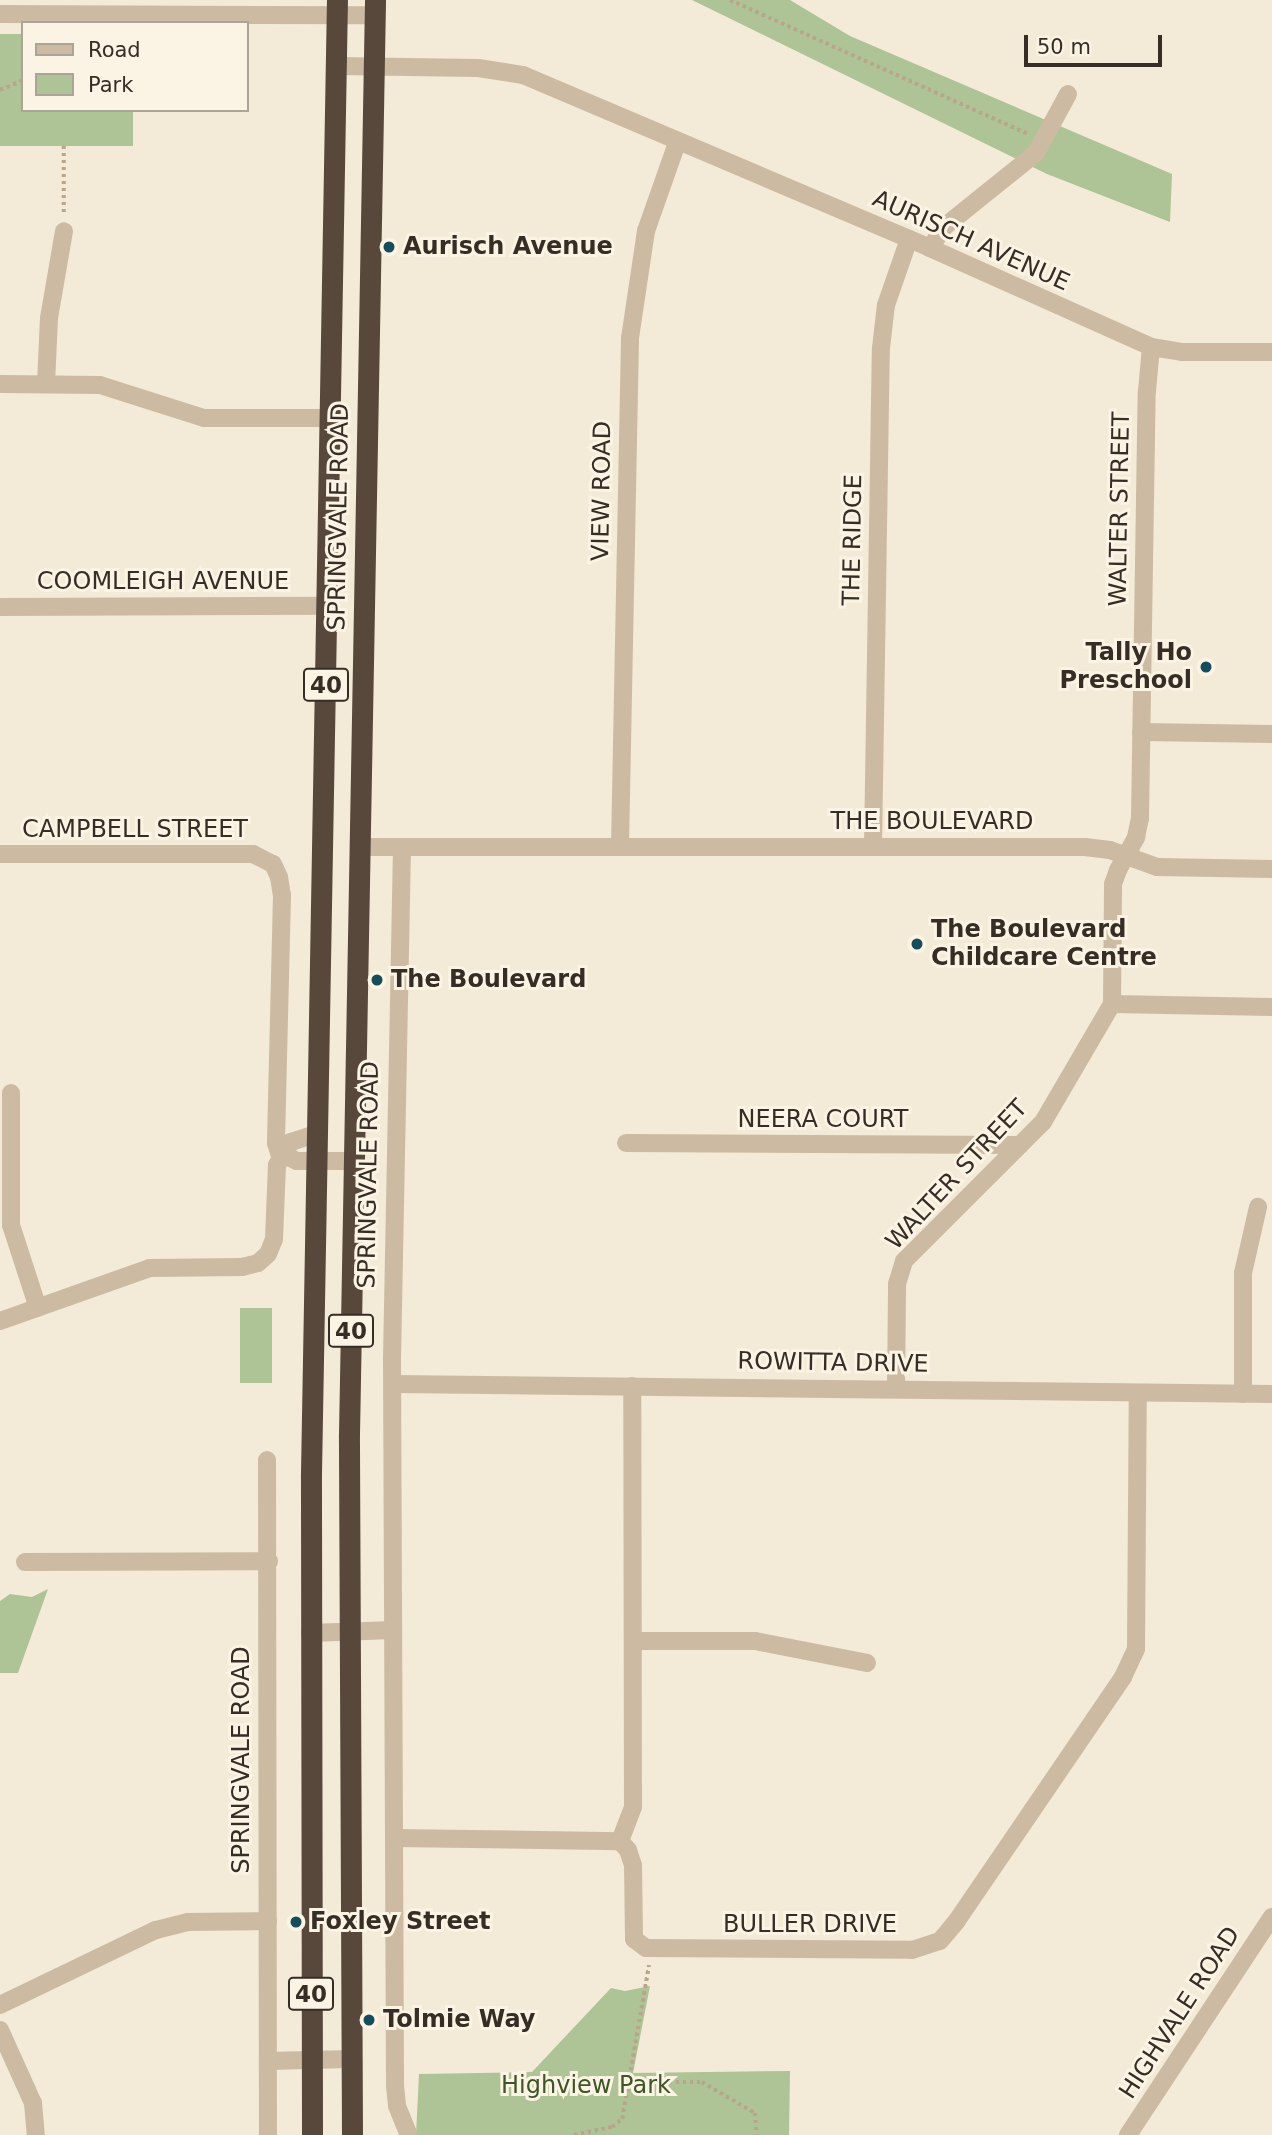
<!DOCTYPE html>
<style>
body{margin:0}
#map{position:relative;width:1272px;height:2135px;overflow:hidden;background:#f3ead7;font-family:"DejaVu Sans",sans-serif}
div>[style]{position:absolute}
[style*='--x']{left:calc(var(--x)*1px);top:calc(var(--y)*1px);width:calc(var(--w)*1px);rotate:calc(var(--a)*1deg)}
.green>*{inset:0;background:#aec396;transform-origin:0 0}
.path>*{height:3.5px;margin-top:-1.75px;transform-origin:0;background:repeating-linear-gradient(90deg,#b8a58c 0 3.5px,transparent 0 7px)}
.minor>*{height:18px;margin:-9px;padding:0 9px;transform-origin:9px;border-radius:9px;background:#ccbba2}
.highway>*{height:21px;margin:-10.5px;padding:0 10.5px;transform-origin:10.5px;border-radius:10.5px;background:#58483b}
.dots>*{width:19px;height:19px;translate:-50% -50%;box-sizing:border-box;border:4px solid #fbf3e3;border-radius:50%}
span{translate:-50% -50%;white-space:nowrap;text-align:center;line-height:1.15;-webkit-text-stroke:6px #fbf3e3;paint-order:stroke}
.shield-label span{padding:2px 5px;background:#fbf3e3;border:2px solid;border-radius:5px;-webkit-text-stroke-width:0}
.shield-label{font-size:23px;color:#362d25;font-weight:700}
.street-label{font-size:24px;color:#362d25}
.poi-label{font-size:24px;color:#362d25;font-weight:700}
.left{translate:0 -50%;text-align:left}
.right{translate:-100% -50%;text-align:right}
.park-label{font-size:24px;color:#3e5627}
.legend{position:absolute;left:21px;top:21px;width:228px;height:91px;box-sizing:border-box;background:#fbf3e3;border:2px solid #aca497;margin:0;padding:9px 12px;list-style:none;font-size:21px;color:#362d25}
.legend li{display:flex;align-items:center;gap:14px;height:35px}
.legend b{width:35px;border:2px solid #aca497}
.scale{position:absolute;left:1024px;top:35px;width:138px;height:32px;box-sizing:border-box;border:4px solid #362d25;border-top:0;padding-left:9px;font-size:21px;line-height:24px;white-space:nowrap;color:#362d25;-webkit-text-stroke:5px #fbf3e3;paint-order:stroke}
</style>
<div id="map">
<div class="green">
<i style="clip-path:polygon(692px 0,790px 0,850px 36px,1172px 174px,1170px 222px,1047px 174px)"></i>
<i style="clip-path:polygon(0 34px,23px 34px,23px 110px,133px 110px,133px 146px,0 146px)"></i>
<i style="left:240px;top:1308px;width:32px;height:75px"></i>
<i style="clip-path:polygon(48px 1589px,18px 1673px,0 1673px,0 1601px,10px 1594px,32px 1597px)"></i>
<i style="clip-path:polygon(650px 1986px,633px 2073px,790px 2071px,789px 2135px,416px 2135px,419px 2074px,532px 2072px,611px 1988px,625px 1991px)"></i>
</div>
<div class="path">
<i style="--x:730;--y:0;--w:327;--a:24.2"></i>
<i style="--x:0;--y:90;--w:25;--a:-23"></i>
<i style="--x:64;--y:146;--w:68;--a:90"></i>
<i style="--x:627;--y:2082;--w:75;--a:0"></i>
<i style="--x:702;--y:2082;--w:61;--a:30.3"></i>
<i style="--x:755;--y:2113;--w:22;--a:85"></i>
<i style="--x:574;--y:2135;--w:39;--a:-12"></i>
<i style="--x:612;--y:2127;--w:13;--a:-39"></i>
<i style="--x:622;--y:2119;--w:156;--a:-80.1"></i>
</div>
<div class="minor">
<i style="--x:0;--y:14;--w:375;--a:0.2"></i>
<i style="--x:336;--y:66;--w:142;--a:0.8"></i>
<i style="--x:478;--y:68;--w:46;--a:8.8"></i>
<i style="--x:523;--y:75;--w:442;--a:23"></i>
<i style="--x:930;--y:248;--w:242;--a:24.1"></i>
<i style="--x:1151;--y:347;--w:31;--a:9"></i>
<i style="--x:1182;--y:352;--w:90;--a:0"></i>
<i style="--x:930;--y:248;--w:25;--a:-56"></i>
<i style="--x:944;--y:227;--w:118;--a:-38.8"></i>
<i style="--x:1036;--y:153;--w:67;--a:-61.5"></i>
<i style="--x:0;--y:384;--w:100;--a:0.6"></i>
<i style="--x:100;--y:385;--w:109;--a:17.6"></i>
<i style="--x:204;--y:418;--w:126;--a:0"></i>
<i style="--x:46;--y:384;--w:66;--a:-87.4"></i>
<i style="--x:49;--y:318;--w:88;--a:-80.2"></i>
<i style="--x:0;--y:607;--w:327;--a:-0.2"></i>
<i style="--x:1141;--y:732;--w:131;--a:0.9"></i>
<i style="--x:620;--y:846;--w:508;--a:-88.87"></i>
<i style="--x:630;--y:338;--w:108;--a:-81.5"></i>
<i style="--x:646;--y:231;--w:93;--a:-70.6"></i>
<i style="--x:360;--y:847;--w:725;--a:0"></i>
<i style="--x:1085;--y:847;--w:25;--a:7"></i>
<i style="--x:1110;--y:850;--w:50;--a:19.9"></i>
<i style="--x:1157;--y:867;--w:115;--a:1"></i>
<i style="--x:402;--y:847;--w:513;--a:91.12"></i>
<i style="--x:392;--y:1360;--w:726;--a:89.76"></i>
<i style="--x:395;--y:2086;--w:20;--a:84"></i>
<i style="--x:397;--y:2106;--w:31;--a:68"></i>
<i style="--x:873;--y:847;--w:499;--a:-89.1"></i>
<i style="--x:881;--y:348;--w:43;--a:-83.4"></i>
<i style="--x:886;--y:305;--w:70;--a:-70.8"></i>
<i style="--x:0;--y:854;--w:253;--a:0"></i>
<i style="--x:253;--y:854;--w:22;--a:27"></i>
<i style="--x:273;--y:864;--w:14;--a:65"></i>
<i style="--x:279;--y:877;--w:18;--a:81"></i>
<i style="--x:282;--y:895;--w:248;--a:91.4"></i>
<i style="--x:276;--y:1143;--w:17;--a:73"></i>
<i style="--x:1112;--y:1004;--w:160;--a:1.1"></i>
<i style="--x:11;--y:1093;--w:132;--a:90"></i>
<i style="--x:11;--y:1225;--w:87;--a:72"></i>
<i style="--x:626;--y:1143;--w:394;--a:0.3"></i>
<i style="--x:285;--y:1155;--w:13;--a:27"></i>
<i style="--x:297;--y:1161;--w:57;--a:0"></i>
<i style="--x:0;--y:1321;--w:159;--a:-19.5"></i>
<i style="--x:150;--y:1268;--w:92;--a:-0.6"></i>
<i style="--x:242;--y:1267;--w:16;--a:-14"></i>
<i style="--x:258;--y:1263;--w:13;--a:-42"></i>
<i style="--x:268;--y:1254;--w:16;--a:-68"></i>
<i style="--x:274;--y:1239;--w:74;--a:-87.7"></i>
<i style="--x:277;--y:1165;--w:27;--a:-59"></i>
<i style="--x:291;--y:1142;--w:28;--a:-18"></i>
<i style="--x:393;--y:1384;--w:879;--a:0.65"></i>
<i style="--x:896;--y:1388;--w:104;--a:-89.4"></i>
<i style="--x:897;--y:1284;--w:24;--a:-73"></i>
<i style="--x:904;--y:1261;--w:197;--a:-45"></i>
<i style="--x:1043;--y:1122;--w:137;--a:-59.7"></i>
<i style="--x:1112;--y:1004;--w:120;--a:-89.5"></i>
<i style="--x:1113;--y:884;--w:15;--a:-70"></i>
<i style="--x:1118;--y:870;--w:38;--a:-61"></i>
<i style="--x:1136;--y:837;--w:19;--a:-78"></i>
<i style="--x:1140;--y:818;--w:427;--a:-89.1"></i>
<i style="--x:1147;--y:391;--w:44;--a:-84.8"></i>
<i style="--x:1243;--y:1394;--w:121;--a:-90"></i>
<i style="--x:1243;--y:1273;--w:68;--a:-77.2"></i>
<i style="--x:267;--y:1460;--w:675;--a:89.92"></i>
<i style="--x:25;--y:1562;--w:244;--a:-0.2"></i>
<i style="--x:310;--y:1633;--w:83;--a:-2.1"></i>
<i style="--x:633;--y:1641;--w:122;--a:0"></i>
<i style="--x:755;--y:1641;--w:114;--a:11.1"></i>
<i style="--x:394;--y:1838;--w:226;--a:0.8"></i>
<i style="--x:620;--y:1841;--w:12;--a:48"></i>
<i style="--x:628;--y:1850;--w:16;--a:72"></i>
<i style="--x:633;--y:1865;--w:74;--a:89.2"></i>
<i style="--x:634;--y:1939;--w:15;--a:37"></i>
<i style="--x:646;--y:1948;--w:266;--a:0.4"></i>
<i style="--x:912;--y:1950;--w:29;--a:-18"></i>
<i style="--x:940;--y:1941;--w:25;--a:-50"></i>
<i style="--x:956;--y:1922;--w:297;--a:-55.7"></i>
<i style="--x:1123;--y:1677;--w:31;--a:-65"></i>
<i style="--x:1136;--y:1649;--w:255;--a:-89.6"></i>
<i style="--x:620;--y:1841;--w:36;--a:-69"></i>
<i style="--x:633;--y:1807;--w:421;--a:-90.1"></i>
<i style="--x:0;--y:2005;--w:173;--a:-25.7"></i>
<i style="--x:156;--y:1930;--w:33;--a:-14"></i>
<i style="--x:188;--y:1922;--w:80;--a:-0.7"></i>
<i style="--x:0;--y:2030;--w:80;--a:65.7"></i>
<i style="--x:33;--y:2103;--w:32;--a:85"></i>
<i style="--x:268;--y:2061;--w:83;--a:-1.4"></i>
<i style="--x:1128;--y:2135;--w:261;--a:-56.6"></i>
</div>
<div class="highway">
<i style="--x:312;--y:2135;--w:662;--a:-90.09"></i>
<i style="--x:311;--y:1473;--w:1473;--a:-88.99"></i>
<i style="--x:352;--y:2135;--w:701;--a:-90.25"></i>
<i style="--x:349;--y:1434;--w:1434;--a:-88.96"></i>
</div>
<div class="dots">
<i style="left:389px;top:247px;background:#174d5b"></i>
<i style="left:1206px;top:667px;background:#174d5b"></i>
<i style="left:917px;top:944px;background:#174d5b"></i>
<i style="left:377px;top:980px;background:#174d5b"></i>
<i style="left:296px;top:1922px;background:#174d5b"></i>
<i style="left:369px;top:2020px;background:#174d5b"></i>
</div>
<div class="shield-label">
<span style="left:326px;top:685px">40</span>
<span style="left:351px;top:1331px">40</span>
<span style="left:311px;top:1994px">40</span>
</div>
<div class="street-label">
<span style="left:971px;top:241px;rotate:24deg">AURISCH AVENUE</span>
<span style="left:602px;top:491px;rotate:-89deg">VIEW ROAD</span>
<span style="left:1120px;top:509px;rotate:-89deg">WALTER STREET</span>
<span style="left:339px;top:517px;rotate:-89deg">SPRINGVALE ROAD</span>
<span style="left:853px;top:540px;rotate:-89deg">THE RIDGE</span>
<span style="left:163px;top:582px">COOMLEIGH AVENUE</span>
<span style="left:932px;top:822px">THE BOULEVARD</span>
<span style="left:135px;top:830px">CAMPBELL STREET</span>
<span style="left:823px;top:1120px">NEERA COURT</span>
<span style="left:369px;top:1175px;rotate:-89deg">SPRINGVALE ROAD</span>
<span style="left:957px;top:1175px;rotate:-47deg">WALTER STREET</span>
<span style="left:833px;top:1363px;rotate:1deg">ROWITTA DRIVE</span>
<span style="left:242px;top:1760px;rotate:-90deg">SPRINGVALE ROAD</span>
<span style="left:810px;top:1925px">BULLER DRIVE</span>
<span style="left:1180px;top:2013px;rotate:-57deg">HIGHVALE ROAD</span>
</div>
<div class="poi-label">
<span class="left" style="left:403px;top:247px">Aurisch Avenue</span>
<span class="right" style="left:1192px;top:667px">Tally Ho<br>Preschool</span>
<span class="left" style="left:931px;top:944px">The Boulevard<br>Childcare Centre</span>
<span class="left" style="left:391px;top:980px">The Boulevard</span>
<span class="left" style="left:310px;top:1922px">Foxley Street</span>
<span class="left" style="left:383px;top:2020px">Tolmie Way</span>
</div>
<div class="park-label">
<span style="left:586px;top:2086px">Highview Park</span>
</div>
<ul class="legend">
<li><b style="height:9px;background:#ccbba2"></b>Road</li>
<li><b style="height:19px;background:#aec396"></b>Park</li>
</ul>
<div class="scale">50 m</div>
</div>
